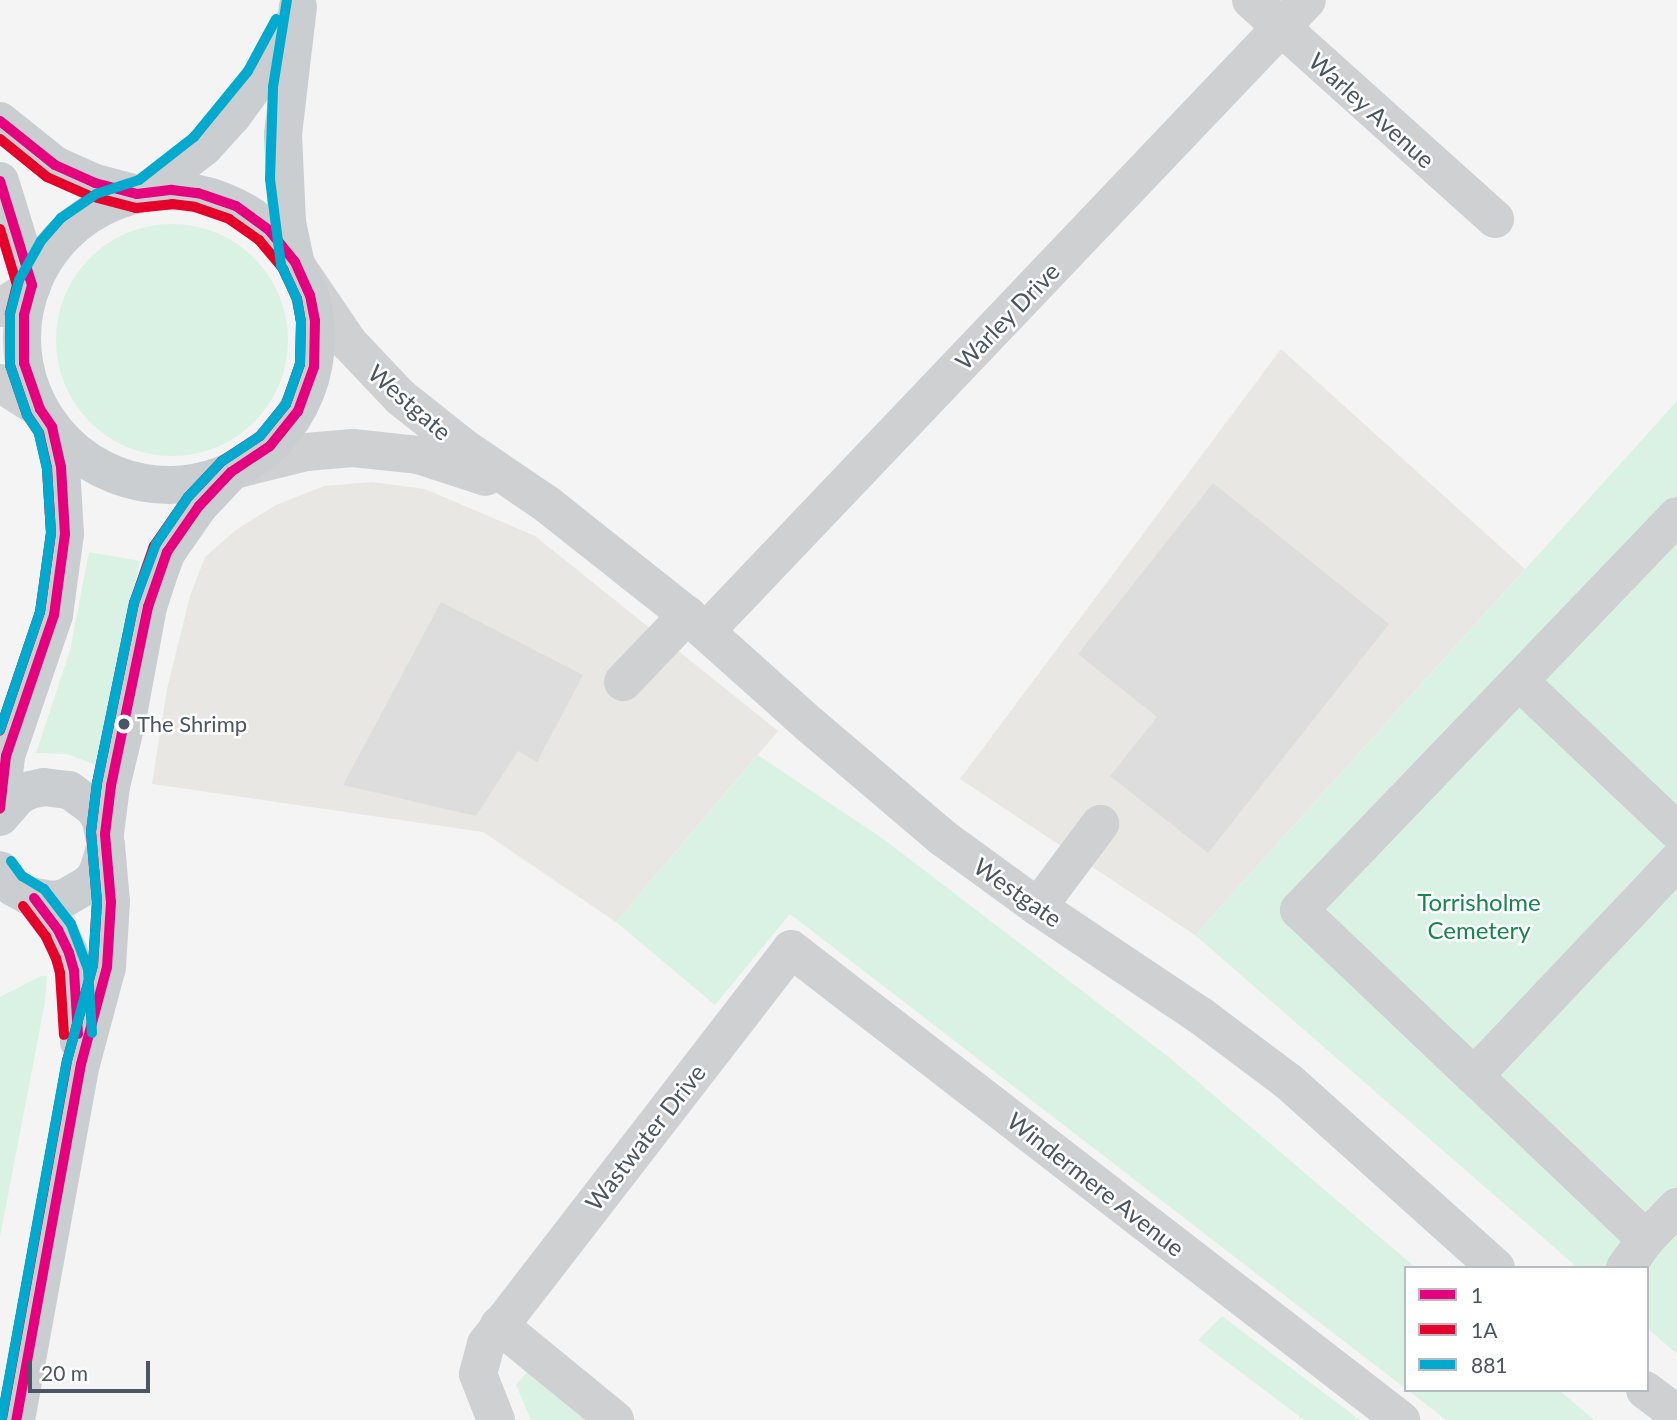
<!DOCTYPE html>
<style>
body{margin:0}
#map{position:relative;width:1677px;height:1420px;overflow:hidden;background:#f4f4f4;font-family:Lato,sans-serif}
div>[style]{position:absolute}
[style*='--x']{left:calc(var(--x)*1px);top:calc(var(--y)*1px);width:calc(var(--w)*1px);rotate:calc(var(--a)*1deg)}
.commercial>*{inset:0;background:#e8e7e3}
.green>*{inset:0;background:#d9f2e3}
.round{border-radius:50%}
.building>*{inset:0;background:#ddddde}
.minor>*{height:38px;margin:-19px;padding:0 19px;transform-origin:19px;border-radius:19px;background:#ced0d2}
.major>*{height:38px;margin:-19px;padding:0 19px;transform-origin:19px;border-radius:19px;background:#caced1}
.major>.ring{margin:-19px;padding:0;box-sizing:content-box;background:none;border:38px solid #caced1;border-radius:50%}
.bus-1>*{height:10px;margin:-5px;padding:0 5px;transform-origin:5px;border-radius:5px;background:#e5007d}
.bus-2>*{height:10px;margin:-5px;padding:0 5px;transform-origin:5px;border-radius:5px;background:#e4002b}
.bus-3>*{height:10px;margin:-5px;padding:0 5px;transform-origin:5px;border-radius:5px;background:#00a9ce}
.dots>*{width:19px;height:19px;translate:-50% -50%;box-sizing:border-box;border:4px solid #fff;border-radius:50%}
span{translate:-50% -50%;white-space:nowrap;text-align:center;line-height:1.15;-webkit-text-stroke:5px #fff;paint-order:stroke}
.bus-label{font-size:22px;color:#4a5661}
.left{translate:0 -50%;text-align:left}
.street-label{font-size:24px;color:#4a5661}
.park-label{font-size:24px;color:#17864f}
.legend{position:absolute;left:1404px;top:1266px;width:245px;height:126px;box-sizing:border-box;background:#fff;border:2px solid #b7bbc0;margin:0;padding:9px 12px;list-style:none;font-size:21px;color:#4a5661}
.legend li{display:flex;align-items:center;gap:14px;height:35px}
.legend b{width:35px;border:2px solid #b7bbc0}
.scale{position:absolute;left:28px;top:1361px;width:122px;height:32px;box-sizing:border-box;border:4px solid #4a5661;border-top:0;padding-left:9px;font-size:21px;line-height:24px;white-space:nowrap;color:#4a5661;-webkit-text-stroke:5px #fff;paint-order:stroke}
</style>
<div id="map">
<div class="commercial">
<i style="clip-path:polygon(1281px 349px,1525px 569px,1195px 935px,960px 779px)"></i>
<i style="clip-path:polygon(372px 482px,425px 489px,535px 536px,778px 731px,616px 922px,483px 832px,152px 784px,167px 689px,190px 596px,205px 557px,237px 529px,276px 505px,324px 486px)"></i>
</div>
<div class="green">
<i class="round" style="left:56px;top:224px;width:232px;height:232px"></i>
<i style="clip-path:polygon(1677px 401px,1677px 1354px,1647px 1328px,1647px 1268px,1578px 1268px,1195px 935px)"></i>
<i style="clip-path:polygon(89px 552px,140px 561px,96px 765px,67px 754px,36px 753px,70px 650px)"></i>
<i style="clip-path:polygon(758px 755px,882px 838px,1170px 1058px,1416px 1268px,1406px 1268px,1406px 1389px,790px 914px,715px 1005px,616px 922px)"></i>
<i style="clip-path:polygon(41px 976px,47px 976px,45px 1002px,0 1237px,0 997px)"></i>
<i style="clip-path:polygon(1222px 1316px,1360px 1420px,1304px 1420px,1198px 1340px)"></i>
<i style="clip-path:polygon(527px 1372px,585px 1420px,531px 1420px,516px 1385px)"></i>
<i style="clip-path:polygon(1408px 1390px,1559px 1390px,1594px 1420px,1446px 1420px)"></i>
</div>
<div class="building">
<i style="clip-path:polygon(1213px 483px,1389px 624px,1208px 853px,1110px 776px,1157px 717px,1078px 654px)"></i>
<i style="clip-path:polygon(441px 602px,583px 675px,537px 762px,518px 751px,476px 816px,343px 785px)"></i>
</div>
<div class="minor">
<i style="--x:1251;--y:0;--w:328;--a:41.9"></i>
<i style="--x:300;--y:271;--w:87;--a:55.8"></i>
<i style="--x:349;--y:343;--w:74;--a:46.6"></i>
<i style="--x:400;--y:397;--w:80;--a:38.4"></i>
<i style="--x:463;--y:447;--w:103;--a:34.3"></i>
<i style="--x:548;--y:505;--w:177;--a:38.4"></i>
<i style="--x:687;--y:615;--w:164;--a:41.8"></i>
<i style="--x:809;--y:724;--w:176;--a:40.4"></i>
<i style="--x:943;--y:838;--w:117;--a:36"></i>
<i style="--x:1038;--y:907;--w:196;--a:33.8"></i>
<i style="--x:1201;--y:1016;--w:110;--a:36.9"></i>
<i style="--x:1289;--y:1082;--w:278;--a:41.9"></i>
<i style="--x:0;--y:308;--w:37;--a:-33"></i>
<i style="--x:0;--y:383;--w:48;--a:33"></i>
<i style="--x:238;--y:469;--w:70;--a:-14"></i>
<i style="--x:306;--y:452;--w:47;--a:-4.9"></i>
<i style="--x:353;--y:448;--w:65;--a:6.1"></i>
<i style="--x:418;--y:455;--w:71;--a:17.9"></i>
<i style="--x:1677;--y:516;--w:546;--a:133.81"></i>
<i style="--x:1299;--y:910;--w:241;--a:43.5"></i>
<i style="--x:1474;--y:1076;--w:296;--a:-46.6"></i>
<i style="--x:706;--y:631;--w:871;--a:-46.39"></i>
<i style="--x:1519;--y:681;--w:218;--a:43.5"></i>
<i style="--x:623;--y:682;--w:93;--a:-46.3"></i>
<i style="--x:1038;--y:907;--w:104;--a:-53.2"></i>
<i style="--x:1474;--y:1076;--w:237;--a:43.5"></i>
<i style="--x:1625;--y:1268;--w:36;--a:-54"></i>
<i style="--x:1646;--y:1239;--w:45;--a:-45.9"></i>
<i style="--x:499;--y:1325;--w:150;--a:39.3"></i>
<i style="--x:1645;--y:1390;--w:40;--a:37"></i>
<i style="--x:496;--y:1420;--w:49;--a:-111.4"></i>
<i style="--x:478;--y:1374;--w:31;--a:-75"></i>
<i style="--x:486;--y:1344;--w:499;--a:-52.3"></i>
<i style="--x:791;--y:949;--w:771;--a:37.67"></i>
</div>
<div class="major">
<i style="--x:0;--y:121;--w:70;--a:38.7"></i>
<i style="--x:55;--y:165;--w:44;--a:24.2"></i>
<i style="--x:95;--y:183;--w:43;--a:14.7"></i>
<i style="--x:0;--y:181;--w:109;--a:72.9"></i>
<i class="ring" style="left:22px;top:191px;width:256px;height:256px"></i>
<i style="--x:146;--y:192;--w:73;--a:-37.8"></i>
<i style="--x:204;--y:147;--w:43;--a:-47.8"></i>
<i style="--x:233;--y:115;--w:46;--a:-53.9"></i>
<i style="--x:260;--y:78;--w:56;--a:-61.1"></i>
<i style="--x:295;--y:260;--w:39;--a:-102"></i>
<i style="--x:287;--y:222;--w:88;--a:-92.6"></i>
<i style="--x:283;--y:134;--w:128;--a:-83.3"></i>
<i style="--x:0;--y:809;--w:53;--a:-83.5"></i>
<i style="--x:6;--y:756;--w:149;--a:-71.2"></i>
<i style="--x:54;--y:615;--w:82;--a:-82.3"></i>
<i style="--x:65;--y:534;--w:67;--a:-93.4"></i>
<i style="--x:61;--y:467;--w:41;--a:-102.7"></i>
<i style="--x:0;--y:817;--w:28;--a:-49"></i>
<i style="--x:18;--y:796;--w:13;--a:-27"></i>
<i style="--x:30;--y:790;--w:14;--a:-12"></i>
<i style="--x:44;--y:787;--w:25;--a:7"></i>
<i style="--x:69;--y:790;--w:31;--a:36"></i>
<i style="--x:94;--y:808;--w:14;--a:60"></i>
<i style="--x:101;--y:820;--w:25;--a:79"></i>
<i style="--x:106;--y:845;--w:30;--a:107"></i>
<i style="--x:97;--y:874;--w:13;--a:129"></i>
<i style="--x:89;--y:884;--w:28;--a:150"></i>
<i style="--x:65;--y:898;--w:13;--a:171"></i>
<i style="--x:52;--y:900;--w:23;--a:-170"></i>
<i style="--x:29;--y:896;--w:18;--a:-151"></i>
<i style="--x:13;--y:887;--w:21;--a:-127"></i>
<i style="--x:105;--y:834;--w:48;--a:-82.9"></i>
<i style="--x:111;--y:786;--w:68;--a:-76.4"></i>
<i style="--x:127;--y:720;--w:115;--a:-79.5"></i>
<i style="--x:148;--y:607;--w:39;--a:-72"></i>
<i style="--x:160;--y:570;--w:19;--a:-69"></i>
<i style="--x:167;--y:552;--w:56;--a:-55.2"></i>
<i style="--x:199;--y:506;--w:47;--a:-46.7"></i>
<i style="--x:34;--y:898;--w:40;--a:53"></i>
<i style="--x:58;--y:930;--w:25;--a:64"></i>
<i style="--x:69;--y:953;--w:19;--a:74"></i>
<i style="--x:74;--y:971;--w:71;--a:86"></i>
<i style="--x:16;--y:1420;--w:362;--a:-79.7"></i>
<i style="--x:81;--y:1064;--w:100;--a:-75"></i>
<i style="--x:107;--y:967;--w:65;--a:-86.5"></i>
<i style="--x:111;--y:902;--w:57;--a:-95"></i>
</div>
<div class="bus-1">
<i style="--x:0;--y:121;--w:70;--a:38.7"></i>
<i style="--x:55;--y:165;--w:44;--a:24.2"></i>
<i style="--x:95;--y:183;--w:43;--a:14.7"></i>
<i style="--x:137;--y:194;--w:35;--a:-7"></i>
<i style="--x:172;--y:190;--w:26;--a:7"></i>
<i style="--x:198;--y:193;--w:40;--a:18.9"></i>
<i style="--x:236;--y:206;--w:41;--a:36"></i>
<i style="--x:269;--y:230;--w:41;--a:50.9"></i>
<i style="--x:295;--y:262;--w:36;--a:66"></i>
<i style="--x:310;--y:295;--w:26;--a:79"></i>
<i style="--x:315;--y:321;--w:46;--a:91.2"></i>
<i style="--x:314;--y:367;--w:47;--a:110"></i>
<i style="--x:298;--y:411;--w:45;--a:128.7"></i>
<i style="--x:270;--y:446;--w:47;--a:146.3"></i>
<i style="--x:231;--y:472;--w:47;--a:133.3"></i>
<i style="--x:199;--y:506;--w:56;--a:124.8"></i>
<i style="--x:167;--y:552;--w:58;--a:109.1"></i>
<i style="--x:148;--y:607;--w:183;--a:101.7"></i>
<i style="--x:111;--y:786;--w:48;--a:97.1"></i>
<i style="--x:105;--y:834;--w:68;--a:85"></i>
<i style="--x:111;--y:902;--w:65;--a:93.5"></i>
<i style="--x:107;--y:967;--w:100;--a:105"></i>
<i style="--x:81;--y:1064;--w:362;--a:100.3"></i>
<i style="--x:0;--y:181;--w:109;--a:72.9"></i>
<i style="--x:32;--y:285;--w:31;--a:105"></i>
<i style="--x:24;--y:315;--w:48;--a:90"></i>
<i style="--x:24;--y:363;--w:49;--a:70.8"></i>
<i style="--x:40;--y:409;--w:22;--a:56"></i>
<i style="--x:52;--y:427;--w:41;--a:77.3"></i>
<i style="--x:61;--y:467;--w:67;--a:86.6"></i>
<i style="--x:65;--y:534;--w:82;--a:97.7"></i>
<i style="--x:54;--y:615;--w:149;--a:108.8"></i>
<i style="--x:6;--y:756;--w:53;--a:96.5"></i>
<i style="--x:34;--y:898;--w:40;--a:53"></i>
<i style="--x:58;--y:930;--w:25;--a:64"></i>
<i style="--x:69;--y:953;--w:19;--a:74"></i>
<i style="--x:74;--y:971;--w:63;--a:86.4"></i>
</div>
<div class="bus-2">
<i style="--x:0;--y:139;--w:60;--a:39"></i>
<i style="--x:47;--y:177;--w:47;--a:23.8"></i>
<i style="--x:90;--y:196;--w:48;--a:14.6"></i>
<i style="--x:136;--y:208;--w:36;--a:-6"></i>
<i style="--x:172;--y:204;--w:23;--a:7"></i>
<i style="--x:195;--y:207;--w:36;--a:19"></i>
<i style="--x:229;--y:219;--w:37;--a:35"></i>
<i style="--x:259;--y:240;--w:38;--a:50"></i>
<i style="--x:283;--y:269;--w:33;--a:65"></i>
<i style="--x:297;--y:299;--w:23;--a:80"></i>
<i style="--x:301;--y:322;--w:42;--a:91.4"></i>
<i style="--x:300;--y:364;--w:42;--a:109.3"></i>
<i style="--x:286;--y:404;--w:41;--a:129.1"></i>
<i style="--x:260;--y:436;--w:45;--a:146.7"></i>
<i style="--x:222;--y:461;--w:50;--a:133.4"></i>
<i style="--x:188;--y:497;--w:60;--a:124.8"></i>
<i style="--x:154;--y:546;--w:60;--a:109.3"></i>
<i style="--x:134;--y:603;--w:184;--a:101.6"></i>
<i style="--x:97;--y:783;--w:49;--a:97"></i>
<i style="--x:91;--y:832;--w:70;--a:85.1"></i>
<i style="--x:97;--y:902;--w:63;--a:93.6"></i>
<i style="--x:93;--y:965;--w:99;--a:105.2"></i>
<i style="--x:67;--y:1061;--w:362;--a:100.3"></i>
<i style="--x:0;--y:229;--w:59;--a:73.1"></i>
<i style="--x:17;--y:285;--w:30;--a:104"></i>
<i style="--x:10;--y:314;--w:51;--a:90"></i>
<i style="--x:10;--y:365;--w:53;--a:71.2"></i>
<i style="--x:27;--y:415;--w:22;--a:56"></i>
<i style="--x:39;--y:433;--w:37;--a:77"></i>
<i style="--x:47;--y:469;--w:64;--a:86.4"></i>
<i style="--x:51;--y:533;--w:80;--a:97.9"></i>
<i style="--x:40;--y:612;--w:125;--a:108.7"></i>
<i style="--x:23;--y:906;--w:39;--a:53"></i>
<i style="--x:46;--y:937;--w:23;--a:65"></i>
<i style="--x:56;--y:958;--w:16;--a:75"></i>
<i style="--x:60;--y:973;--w:62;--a:86.3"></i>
</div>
<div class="bus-3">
<i style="--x:0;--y:730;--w:125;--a:-71.3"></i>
<i style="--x:40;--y:612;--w:80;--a:-82.1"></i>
<i style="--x:51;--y:533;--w:64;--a:-93.6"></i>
<i style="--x:47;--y:469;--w:37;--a:-103"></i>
<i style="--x:39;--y:433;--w:22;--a:-124"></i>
<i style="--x:27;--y:415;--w:53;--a:-108.8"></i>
<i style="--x:10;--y:365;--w:51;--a:-90"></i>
<i style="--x:10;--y:314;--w:35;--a:-75"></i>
<i style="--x:19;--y:280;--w:45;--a:-60.6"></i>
<i style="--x:41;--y:241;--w:30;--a:-49"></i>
<i style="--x:61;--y:218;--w:42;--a:-34.4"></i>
<i style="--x:96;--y:194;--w:45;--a:-18"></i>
<i style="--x:139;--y:180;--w:70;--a:-38"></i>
<i style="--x:194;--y:137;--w:85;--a:-50.7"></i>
<i style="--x:248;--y:71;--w:59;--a:-61.7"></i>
<i style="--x:11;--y:861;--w:19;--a:54"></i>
<i style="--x:22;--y:876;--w:26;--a:31"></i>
<i style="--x:44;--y:889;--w:44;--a:52.4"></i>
<i style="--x:71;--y:924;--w:48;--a:69.3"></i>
<i style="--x:88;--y:969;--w:64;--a:86.4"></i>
<i style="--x:2;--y:1417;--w:362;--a:-79.7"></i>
<i style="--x:67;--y:1061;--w:99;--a:-74.8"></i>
<i style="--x:93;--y:965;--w:63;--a:-86.4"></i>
<i style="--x:97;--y:902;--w:70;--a:-94.9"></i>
<i style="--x:91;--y:832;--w:49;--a:-83"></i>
<i style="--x:97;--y:783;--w:184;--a:-78.4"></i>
<i style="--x:134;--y:603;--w:63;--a:-69.6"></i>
<i style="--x:156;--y:544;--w:57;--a:-55.8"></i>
<i style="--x:188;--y:497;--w:48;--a:-46.7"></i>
<i style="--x:221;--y:462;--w:47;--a:-33.7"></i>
<i style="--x:260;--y:436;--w:41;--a:-50.9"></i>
<i style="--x:286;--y:404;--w:42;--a:-70.7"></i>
<i style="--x:300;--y:364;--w:42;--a:-88.6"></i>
<i style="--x:301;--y:322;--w:23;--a:-100"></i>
<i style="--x:297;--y:299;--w:38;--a:-115"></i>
<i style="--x:281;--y:265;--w:87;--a:-97.3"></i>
<i style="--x:270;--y:179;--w:92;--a:-88.1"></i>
<i style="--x:273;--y:87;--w:88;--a:-80.9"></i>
</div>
<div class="dots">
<i style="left:124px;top:724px;background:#4a5661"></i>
</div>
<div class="bus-label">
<span class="left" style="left:137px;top:724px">The Shrimp</span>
</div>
<div class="street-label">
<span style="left:1372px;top:110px;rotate:42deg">Warley Avenue</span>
<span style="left:1007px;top:316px;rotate:-46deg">Warley Drive</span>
<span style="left:410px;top:402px;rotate:41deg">Westgate</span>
<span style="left:1018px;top:892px;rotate:35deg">Westgate</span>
<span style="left:645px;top:1137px;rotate:-52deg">Wastwater Drive</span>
<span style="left:1096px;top:1184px;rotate:38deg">Windermere Avenue</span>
</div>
<div class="park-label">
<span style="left:1479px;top:916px">Torrisholme<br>Cemetery</span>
</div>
<ul class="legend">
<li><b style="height:9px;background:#e5007d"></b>1</li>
<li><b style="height:9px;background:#e4002b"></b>1A</li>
<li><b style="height:9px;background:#00a9ce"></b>881</li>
</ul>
<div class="scale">20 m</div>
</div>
